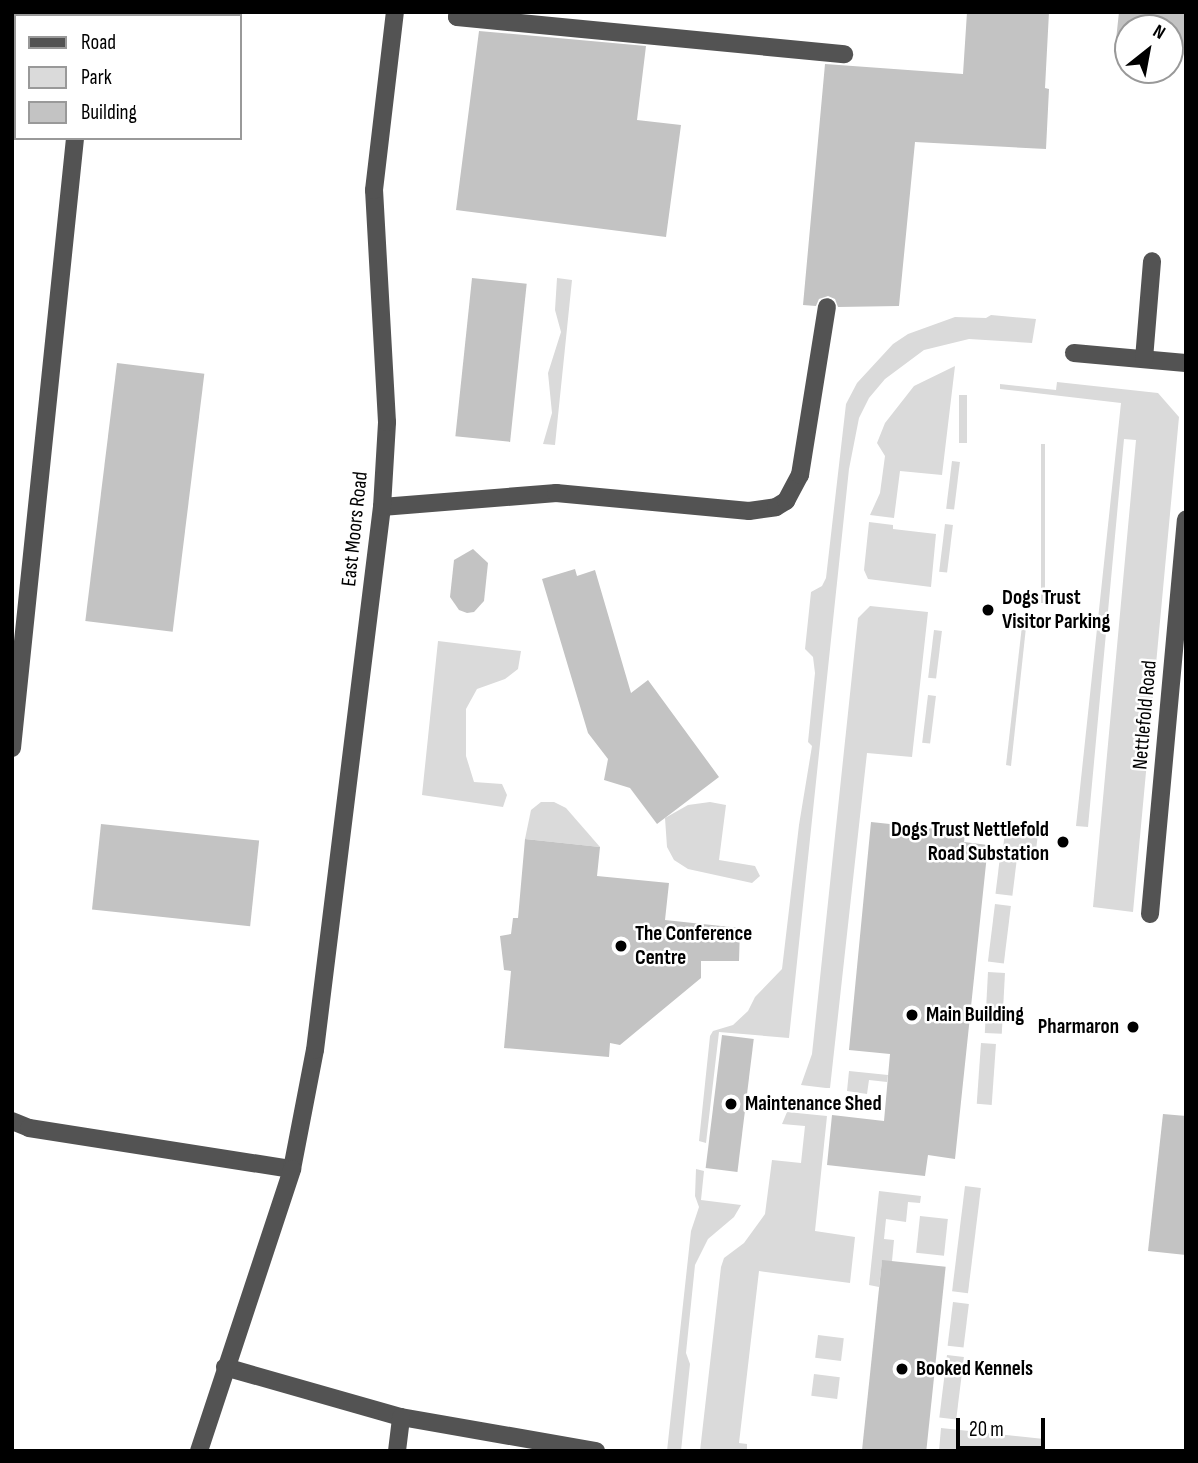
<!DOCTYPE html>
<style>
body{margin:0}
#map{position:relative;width:1198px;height:1463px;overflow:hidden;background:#fff;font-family:"Sofia Sans Condensed",sans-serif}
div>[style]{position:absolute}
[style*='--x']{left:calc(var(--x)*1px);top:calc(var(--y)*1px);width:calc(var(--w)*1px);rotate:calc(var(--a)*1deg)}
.green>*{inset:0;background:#dadada;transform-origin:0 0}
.building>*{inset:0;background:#c3c3c3;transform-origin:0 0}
.minor>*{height:18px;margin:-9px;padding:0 9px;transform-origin:9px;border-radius:9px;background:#535353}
.dots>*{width:19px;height:19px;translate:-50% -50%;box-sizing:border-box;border:4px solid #fff;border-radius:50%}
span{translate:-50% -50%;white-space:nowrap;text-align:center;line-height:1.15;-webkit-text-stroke:5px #fff;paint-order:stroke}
.street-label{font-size:21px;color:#000}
.poi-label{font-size:21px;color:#000;font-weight:700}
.left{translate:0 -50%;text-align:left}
.right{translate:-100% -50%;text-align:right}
.frame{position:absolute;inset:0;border:14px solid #000;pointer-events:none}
.legend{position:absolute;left:14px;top:14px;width:228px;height:126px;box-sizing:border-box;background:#fff;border:2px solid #999;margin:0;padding:9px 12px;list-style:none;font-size:21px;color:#000}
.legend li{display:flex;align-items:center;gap:14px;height:35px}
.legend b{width:35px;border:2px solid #999}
.north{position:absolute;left:1114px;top:14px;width:70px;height:70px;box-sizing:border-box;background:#fff;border:2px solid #999;border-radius:50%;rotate:31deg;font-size:19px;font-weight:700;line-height:28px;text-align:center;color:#000}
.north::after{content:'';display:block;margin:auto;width:24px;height:32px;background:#000;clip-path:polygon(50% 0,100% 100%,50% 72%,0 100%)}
.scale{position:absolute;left:956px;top:1418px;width:89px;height:32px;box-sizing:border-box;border:4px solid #000;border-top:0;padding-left:9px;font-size:21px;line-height:24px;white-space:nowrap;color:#000;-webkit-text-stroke:5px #fff;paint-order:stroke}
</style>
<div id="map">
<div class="green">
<i style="clip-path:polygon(557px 278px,572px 280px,555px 445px,543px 444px,552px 413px,548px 373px,561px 332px,555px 310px)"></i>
<i style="clip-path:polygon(991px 315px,1036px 319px,1032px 343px,969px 339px,924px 350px,885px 379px,869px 398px,859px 418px,849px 469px,789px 1038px,719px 1032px,706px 1143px,699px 1141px,710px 1036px,713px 1031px,733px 1025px,748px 1011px,755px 997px,782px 969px,799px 825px,812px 746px,808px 742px,815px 673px,813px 657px,805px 649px,811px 592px,822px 586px,826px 578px,846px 404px,857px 383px,893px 344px,908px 334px,955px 317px,986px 318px)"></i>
<i style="clip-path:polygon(955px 366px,942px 475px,900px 471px,894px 518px,870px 515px,880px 493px,885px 456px,877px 443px,885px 423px,914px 386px)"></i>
<i style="clip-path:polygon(1057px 382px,1158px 393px,1179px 417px,1133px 912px,1093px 907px,1136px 440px,1124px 439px,1088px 827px,1076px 826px,1121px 403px,1000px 389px,1000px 384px,1056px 390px)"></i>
<i style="left:959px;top:395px;width:8px;height:48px"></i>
<i style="left:1041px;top:444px;width:4px;height:159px"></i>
<i style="left:952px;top:461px;width:8px;height:48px;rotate:7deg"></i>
<i style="clip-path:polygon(869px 522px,893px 525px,893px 529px,936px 534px,931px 587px,868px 579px,864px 570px)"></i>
<i style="left:945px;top:524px;width:8px;height:48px;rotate:7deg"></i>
<i style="clip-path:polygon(870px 606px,928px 612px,912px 757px,867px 753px,830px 1088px,826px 1088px,801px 1085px,812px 1054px,858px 618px)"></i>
<i style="clip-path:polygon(1023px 617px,1027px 618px,1011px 766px,1006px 765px)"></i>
<i style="left:934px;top:630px;width:8px;height:48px;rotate:7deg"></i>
<i style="clip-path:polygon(438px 641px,521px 651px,518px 669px,505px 679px,477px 689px,466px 709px,466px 756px,474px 782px,502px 784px,507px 795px,503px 807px,422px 795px)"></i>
<i style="left:928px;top:695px;width:8px;height:48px;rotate:7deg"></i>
<i style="clip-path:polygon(541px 802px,554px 802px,566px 808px,600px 847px,525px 839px,531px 810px)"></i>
<i style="clip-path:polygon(710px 802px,726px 805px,719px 860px,755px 866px,760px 876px,752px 883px,688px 869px,674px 860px,667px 847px,665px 818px,688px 805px)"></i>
<i style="left:1006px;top:824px;width:33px;height:22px;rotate:7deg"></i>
<i style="left:1000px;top:857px;width:17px;height:37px;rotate:7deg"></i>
<i style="left:995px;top:904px;width:16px;height:58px;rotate:7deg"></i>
<i style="left:988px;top:972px;width:17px;height:61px;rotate:3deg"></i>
<i style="left:981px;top:1043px;width:15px;height:61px;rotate:4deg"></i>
<i style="clip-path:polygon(849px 1071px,888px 1075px,887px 1082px,869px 1080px,867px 1094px,847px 1091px)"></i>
<i style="clip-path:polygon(787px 1112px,827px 1116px,815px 1231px,855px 1237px,850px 1283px,759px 1271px,739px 1443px,747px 1444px,747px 1451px,700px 1451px,721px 1267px,724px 1258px,744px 1243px,765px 1214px,772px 1160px,801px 1163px,805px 1126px,782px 1124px)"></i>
<i style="clip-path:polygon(696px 1169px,704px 1171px,701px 1200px,741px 1205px,734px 1217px,708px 1239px,695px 1265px,686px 1353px,690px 1364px,681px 1451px,667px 1451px,691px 1231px,699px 1207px,695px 1196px)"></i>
<i style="left:965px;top:1186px;width:16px;height:106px;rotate:7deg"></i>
<i style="clip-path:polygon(879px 1191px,921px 1196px,920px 1203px,908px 1202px,906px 1222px,886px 1219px,884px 1239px,894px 1240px,892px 1261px,882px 1261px,879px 1287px,869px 1285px)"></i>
<i style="left:920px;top:1216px;width:28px;height:37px;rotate:6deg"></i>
<i style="left:953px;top:1302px;width:16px;height:44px;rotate:7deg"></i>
<i style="left:818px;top:1335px;width:26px;height:23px;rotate:7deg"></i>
<i style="left:947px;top:1355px;width:17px;height:63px;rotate:7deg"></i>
<i style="left:814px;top:1374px;width:26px;height:22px;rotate:7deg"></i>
<i style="clip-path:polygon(941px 1428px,1044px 1439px,1043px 1451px,939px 1451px)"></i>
</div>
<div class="building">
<i style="clip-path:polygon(967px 12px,1049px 12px,1045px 88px,1049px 89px,1046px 149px,915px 142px,899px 306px,838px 307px,835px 299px,828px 296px,819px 299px,816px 306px,803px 305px,825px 64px,963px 74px)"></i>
<i style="clip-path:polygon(1119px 12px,1186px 12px,1186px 46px,1170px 45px,1170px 28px,1128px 28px,1128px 41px,1116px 40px)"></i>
<i style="clip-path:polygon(479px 31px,646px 46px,637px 120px,681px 125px,666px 237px,456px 210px)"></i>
<i style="left:472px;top:278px;width:55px;height:159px;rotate:6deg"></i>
<i style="left:117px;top:363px;width:88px;height:260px;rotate:7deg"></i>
<i style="clip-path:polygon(473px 549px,488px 563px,484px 601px,474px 612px,467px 613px,459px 610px,450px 597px,454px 560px)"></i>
<i style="clip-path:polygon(575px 569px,577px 576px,595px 570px,631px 693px,648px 680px,719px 777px,657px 824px,630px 788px,604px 780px,608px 759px,588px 733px,542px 579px)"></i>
<i style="clip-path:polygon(871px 822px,937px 829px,938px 823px,966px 826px,964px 842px,988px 845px,955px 1159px,928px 1155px,925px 1176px,827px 1165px,832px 1115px,884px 1121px,890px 1054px,849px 1050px)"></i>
<i style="left:101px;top:824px;width:159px;height:86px;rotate:6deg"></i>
<i style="clip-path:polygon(525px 839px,600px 847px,597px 876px,669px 883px,665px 920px,740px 928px,739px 961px,701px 961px,701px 978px,620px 1045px,610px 1043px,609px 1057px,504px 1048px,511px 971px,504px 970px,500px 936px,511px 934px,513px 918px,518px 918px)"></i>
<i style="left:722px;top:1035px;width:32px;height:134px;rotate:7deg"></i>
<i style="clip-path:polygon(1163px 1114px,1186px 1116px,1186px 1255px,1148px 1251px)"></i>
<i style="left:882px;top:1260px;width:64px;height:192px;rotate:6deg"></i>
</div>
<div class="minor">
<i style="--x:458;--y:12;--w:5;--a:101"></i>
<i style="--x:457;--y:17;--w:389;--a:5.5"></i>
<i style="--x:93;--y:16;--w:4;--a:-90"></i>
<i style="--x:1074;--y:353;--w:112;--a:5.1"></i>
<i style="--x:1144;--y:359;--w:98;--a:-85.3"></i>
<i style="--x:382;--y:507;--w:175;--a:-4.6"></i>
<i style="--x:556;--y:493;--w:194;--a:5.3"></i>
<i style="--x:749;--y:511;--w:27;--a:-8"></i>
<i style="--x:776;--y:507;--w:12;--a:-31"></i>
<i style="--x:786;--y:501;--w:30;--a:-62"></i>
<i style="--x:800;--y:475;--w:170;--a:-80.9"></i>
<i style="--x:12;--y:748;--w:613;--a:-84.1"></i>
<i style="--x:1150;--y:914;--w:396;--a:-84.8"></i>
<i style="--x:12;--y:1121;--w:18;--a:22"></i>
<i style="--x:29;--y:1128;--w:266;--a:8.9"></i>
<i style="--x:292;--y:1169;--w:121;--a:-79.1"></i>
<i style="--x:315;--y:1050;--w:547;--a:-82.97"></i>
<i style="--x:382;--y:507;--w:85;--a:-86.6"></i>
<i style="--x:387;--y:422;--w:232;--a:-93.2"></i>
<i style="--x:374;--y:190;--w:179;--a:-83.3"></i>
<i style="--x:225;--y:1367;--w:183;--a:15.9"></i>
<i style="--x:401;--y:1417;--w:198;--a:9.9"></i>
<i style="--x:199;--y:1451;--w:297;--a:-71.7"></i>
<i style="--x:397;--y:1451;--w:34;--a:-83"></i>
</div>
<div class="dots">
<i style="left:988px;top:610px;background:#000"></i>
<i style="left:1063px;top:842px;background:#000"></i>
<i style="left:621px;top:946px;background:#000"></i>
<i style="left:912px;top:1015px;background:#000"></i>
<i style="left:1133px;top:1027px;background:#000"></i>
<i style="left:731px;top:1104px;background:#000"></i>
<i style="left:902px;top:1369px;background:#000"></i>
</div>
<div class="street-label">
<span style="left:355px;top:529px;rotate:-84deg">East Moors Road</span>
<span style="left:1145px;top:715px;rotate:-85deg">Nettlefold Road</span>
</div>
<div class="poi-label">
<span class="left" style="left:1002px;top:610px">Dogs Trust<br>Visitor Parking</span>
<span class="right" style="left:1049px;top:842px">Dogs Trust Nettlefold<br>Road Substation</span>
<span class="left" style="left:635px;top:946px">The Conference<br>Centre</span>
<span class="left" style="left:926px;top:1015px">Main Building</span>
<span class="right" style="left:1119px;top:1027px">Pharmaron</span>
<span class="left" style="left:745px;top:1104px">Maintenance Shed</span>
<span class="left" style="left:916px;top:1369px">Booked Kennels</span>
</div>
<div class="frame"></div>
<ul class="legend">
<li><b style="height:9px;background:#535353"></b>Road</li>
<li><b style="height:19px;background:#dadada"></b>Park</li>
<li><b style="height:19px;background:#c3c3c3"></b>Building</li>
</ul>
<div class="north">N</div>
<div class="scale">20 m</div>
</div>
